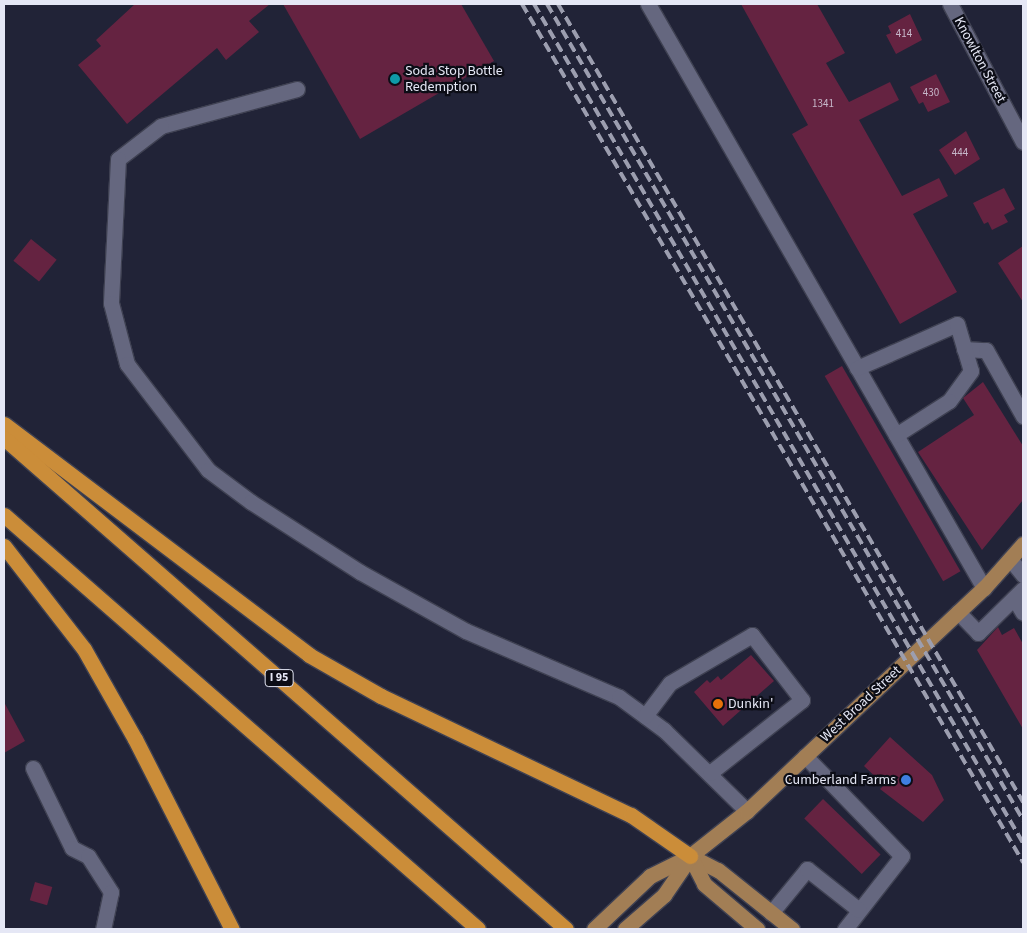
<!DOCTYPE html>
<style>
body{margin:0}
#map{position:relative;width:1027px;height:933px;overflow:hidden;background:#212337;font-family:"Source Sans 3",sans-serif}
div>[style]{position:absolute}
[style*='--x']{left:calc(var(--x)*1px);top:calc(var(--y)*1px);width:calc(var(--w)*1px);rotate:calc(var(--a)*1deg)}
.building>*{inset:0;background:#652341;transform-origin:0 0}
.roads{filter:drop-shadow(1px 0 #3f4152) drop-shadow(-1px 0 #3f4152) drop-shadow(0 1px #3f4152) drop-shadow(0 -1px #3f4152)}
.minor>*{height:15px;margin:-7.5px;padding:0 7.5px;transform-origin:7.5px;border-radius:7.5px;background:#65677f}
.major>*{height:15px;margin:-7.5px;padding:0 7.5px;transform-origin:7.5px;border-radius:7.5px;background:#a27e55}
.highway>*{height:15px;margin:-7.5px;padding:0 7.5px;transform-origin:7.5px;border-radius:7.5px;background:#cb8d39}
.rail>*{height:4px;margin-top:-2px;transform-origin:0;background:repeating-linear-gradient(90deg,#9c9eaf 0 10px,transparent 0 15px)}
.dots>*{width:14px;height:14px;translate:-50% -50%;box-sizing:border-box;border:2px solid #0c0d16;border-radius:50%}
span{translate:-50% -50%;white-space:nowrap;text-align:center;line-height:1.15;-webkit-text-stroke:4.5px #0c0d16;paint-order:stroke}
.number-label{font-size:11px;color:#c5b6c8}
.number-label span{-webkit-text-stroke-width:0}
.shield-label span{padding:1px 4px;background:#0c0d16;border:1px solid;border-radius:4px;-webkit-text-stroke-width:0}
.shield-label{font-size:12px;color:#e5e7f5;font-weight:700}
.street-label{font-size:14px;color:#e5e7f5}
.poi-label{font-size:14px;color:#e5e7f5}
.left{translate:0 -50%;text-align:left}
.right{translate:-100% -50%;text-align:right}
.frame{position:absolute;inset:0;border:5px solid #e5e7f5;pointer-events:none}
</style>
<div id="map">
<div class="building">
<i style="clip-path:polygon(135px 4px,270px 4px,249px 21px,259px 32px,226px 60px,217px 48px,127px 124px,78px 65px,101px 46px,96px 40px)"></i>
<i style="clip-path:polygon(283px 4px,461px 4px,494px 61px,360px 139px)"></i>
<i style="clip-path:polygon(741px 4px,817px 4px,845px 53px,826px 63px,849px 102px,890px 82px,899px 100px,859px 120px,902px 196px,939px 178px,948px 196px,913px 214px,957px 292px,900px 324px,792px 134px,808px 125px)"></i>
<i style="clip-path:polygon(910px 14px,922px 40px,896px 54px,886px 35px,891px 33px,888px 26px)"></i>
<i style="clip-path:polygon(936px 74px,950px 102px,928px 112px,923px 102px,919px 104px,910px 87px)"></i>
<i style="clip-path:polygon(966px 131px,980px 159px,955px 175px,939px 150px)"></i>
<i style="clip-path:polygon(1004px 188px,1015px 209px,1004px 215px,1008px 222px,992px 230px,988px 222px,984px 224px,973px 203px)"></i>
<i style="left:31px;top:239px;width:33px;height:28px;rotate:39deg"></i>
<i style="clip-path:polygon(1023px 246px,1023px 302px,998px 263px)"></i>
<i style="left:842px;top:366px;width:237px;height:20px;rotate:60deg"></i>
<i style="clip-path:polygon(983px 382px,1023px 446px,1023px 500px,982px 550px,918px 452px,974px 415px,963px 398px)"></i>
<i style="clip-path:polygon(998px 627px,1002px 635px,1014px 628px,1023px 644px,1023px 729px,977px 650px)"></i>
<i style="clip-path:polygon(751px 655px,774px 681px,723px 726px,694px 692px,707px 680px,710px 683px,718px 676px,721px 680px)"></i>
<i style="clip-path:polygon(4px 702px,25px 741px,4px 753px)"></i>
<i style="clip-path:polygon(890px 737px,932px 775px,944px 800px,923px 822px,880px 789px,884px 785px,864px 766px)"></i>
<i style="left:823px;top:799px;width:80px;height:27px;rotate:44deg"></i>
<i style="left:35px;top:882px;width:18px;height:19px;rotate:16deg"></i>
</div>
<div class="roads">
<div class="minor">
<i style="--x:648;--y:4;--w:674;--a:60.09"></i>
<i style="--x:950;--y:4;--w:156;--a:62.1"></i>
<i style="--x:297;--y:89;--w:141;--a:164.8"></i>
<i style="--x:161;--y:126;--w:54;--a:142.5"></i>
<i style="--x:118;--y:159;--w:144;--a:92.8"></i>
<i style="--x:111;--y:303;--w:63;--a:75.3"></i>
<i style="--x:127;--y:364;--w:133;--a:52.6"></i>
<i style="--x:208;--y:470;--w:54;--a:36.7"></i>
<i style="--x:251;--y:502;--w:130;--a:32.7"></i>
<i style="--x:360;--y:572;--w:121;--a:29.1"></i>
<i style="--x:466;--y:631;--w:167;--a:23.3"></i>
<i style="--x:619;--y:697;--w:56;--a:36.3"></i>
<i style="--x:664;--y:730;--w:116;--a:44.3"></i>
<i style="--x:964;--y:349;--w:22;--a:3"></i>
<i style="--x:986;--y:350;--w:76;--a:60.7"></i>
<i style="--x:857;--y:368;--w:109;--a:-23.7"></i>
<i style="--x:957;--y:324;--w:49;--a:73.4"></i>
<i style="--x:971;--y:371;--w:37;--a:126"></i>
<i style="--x:949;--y:401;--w:63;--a:147.3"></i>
<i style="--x:1010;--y:559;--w:21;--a:51"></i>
<i style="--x:1014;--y:598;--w:17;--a:59"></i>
<i style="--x:958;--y:612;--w:29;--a:46"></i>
<i style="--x:978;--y:633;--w:63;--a:-44.4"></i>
<i style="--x:645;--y:716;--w:41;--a:-52.9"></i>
<i style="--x:670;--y:683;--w:95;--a:-30.3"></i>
<i style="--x:752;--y:635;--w:82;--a:52.4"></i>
<i style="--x:802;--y:700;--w:117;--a:141.6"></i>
<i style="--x:805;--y:756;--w:139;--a:45.9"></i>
<i style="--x:902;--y:856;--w:93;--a:128"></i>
<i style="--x:33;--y:768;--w:89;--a:64"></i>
<i style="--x:72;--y:848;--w:18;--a:27"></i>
<i style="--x:88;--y:856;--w:43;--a:57.4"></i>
<i style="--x:111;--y:892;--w:38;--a:102"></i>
<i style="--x:771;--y:913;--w:57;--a:-50.7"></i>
<i style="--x:807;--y:869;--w:66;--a:38.3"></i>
</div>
<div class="major">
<i style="--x:690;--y:856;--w:31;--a:27"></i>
<i style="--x:718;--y:870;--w:95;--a:38.6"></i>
<i style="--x:690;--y:856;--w:31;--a:63"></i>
<i style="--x:704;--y:884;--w:70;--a:40.3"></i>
<i style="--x:594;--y:929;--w:77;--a:-43.4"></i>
<i style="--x:650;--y:876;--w:45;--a:-26.6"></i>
<i style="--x:690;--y:856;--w:73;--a:-38.3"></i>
<i style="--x:747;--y:811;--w:325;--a:-43.3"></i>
<i style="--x:984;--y:588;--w:59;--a:-48.4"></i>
<i style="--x:625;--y:929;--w:52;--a:-41.1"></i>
<i style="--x:664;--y:895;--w:46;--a:-55.6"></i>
</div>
<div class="highway">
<i style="--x:4;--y:424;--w:383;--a:37.1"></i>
<i style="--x:309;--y:655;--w:83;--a:29.7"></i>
<i style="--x:381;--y:696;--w:277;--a:25.5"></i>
<i style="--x:631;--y:815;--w:72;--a:34.8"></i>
<i style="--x:4;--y:438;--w:746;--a:41.14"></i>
<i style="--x:4;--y:515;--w:629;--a:41.13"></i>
<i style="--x:4;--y:546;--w:130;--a:52.2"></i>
<i style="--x:84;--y:649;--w:103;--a:60.5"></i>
<i style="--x:135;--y:739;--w:213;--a:63"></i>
</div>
</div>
<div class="rail">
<i style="--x:522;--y:4;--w:994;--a:59.72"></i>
<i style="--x:534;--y:4;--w:971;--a:59.76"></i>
<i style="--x:547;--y:4;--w:945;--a:59.74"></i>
<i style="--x:558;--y:4;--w:924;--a:59.77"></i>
</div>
<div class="dots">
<i style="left:395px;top:79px;background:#0f9aa8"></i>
<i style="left:718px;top:704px;background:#e8710a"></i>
<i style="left:906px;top:780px;background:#3f7fe0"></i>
</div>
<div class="number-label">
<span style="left:904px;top:34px">414</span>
<span style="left:931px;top:93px">430</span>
<span style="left:823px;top:104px">1341</span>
<span style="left:960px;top:153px">444</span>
</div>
<div class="shield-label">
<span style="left:279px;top:678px">I 95</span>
</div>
<div class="street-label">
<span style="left:980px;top:60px;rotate:62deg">Knowlton Street</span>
<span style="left:861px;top:704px;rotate:-43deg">West Broad Street</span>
</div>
<div class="poi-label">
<span class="left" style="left:405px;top:79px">Soda Stop Bottle<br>Redemption</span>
<span class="left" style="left:728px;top:704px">Dunkin'</span>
<span class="right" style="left:896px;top:780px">Cumberland Farms</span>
</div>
<div class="frame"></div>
</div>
